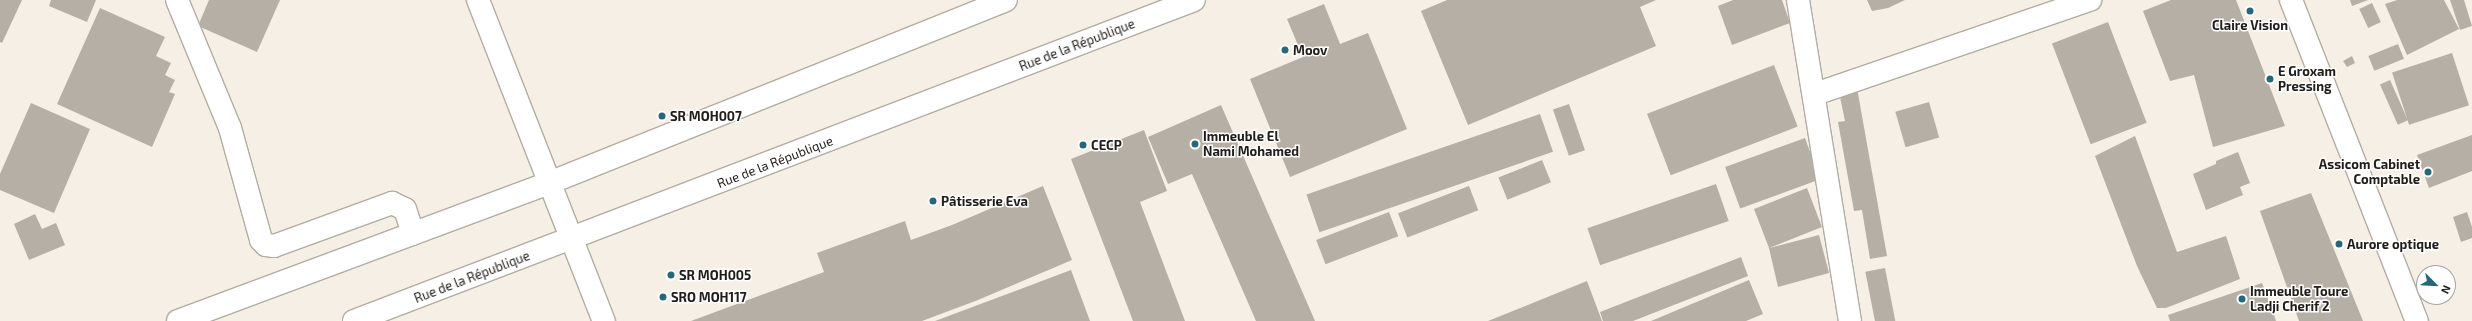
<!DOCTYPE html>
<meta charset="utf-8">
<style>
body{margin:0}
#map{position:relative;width:2472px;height:321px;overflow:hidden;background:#f6efe5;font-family:"Exo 2",sans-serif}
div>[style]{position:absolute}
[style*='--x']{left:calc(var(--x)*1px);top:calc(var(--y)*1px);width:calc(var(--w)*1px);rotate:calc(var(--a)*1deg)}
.building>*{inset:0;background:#b6afa6;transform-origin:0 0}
.roads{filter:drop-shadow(1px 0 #b3aca3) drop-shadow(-1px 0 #b3aca3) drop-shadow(0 1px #b3aca3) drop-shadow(0 -1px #b3aca3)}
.minor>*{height:22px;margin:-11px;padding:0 11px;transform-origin:11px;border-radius:11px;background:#fff}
.secondary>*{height:22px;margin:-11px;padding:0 11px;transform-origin:11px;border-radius:11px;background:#fff}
.dots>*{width:11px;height:11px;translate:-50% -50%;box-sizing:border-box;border:2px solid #fff;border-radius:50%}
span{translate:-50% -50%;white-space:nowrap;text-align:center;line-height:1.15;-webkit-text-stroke:3px #fff;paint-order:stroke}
.poi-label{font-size:13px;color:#201d1a;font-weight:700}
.left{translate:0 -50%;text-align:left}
.right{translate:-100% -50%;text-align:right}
.street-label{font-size:13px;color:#201d1a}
.north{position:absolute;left:2416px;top:265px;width:40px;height:40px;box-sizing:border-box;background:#fff;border:1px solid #a6a5a3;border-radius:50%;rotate:114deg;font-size:11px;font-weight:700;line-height:16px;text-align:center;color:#201d1a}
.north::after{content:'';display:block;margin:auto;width:14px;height:18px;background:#25687a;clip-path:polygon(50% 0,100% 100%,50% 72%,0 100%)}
</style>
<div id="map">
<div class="building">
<i style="clip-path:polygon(0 0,22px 0,2px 43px,0 42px)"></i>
<i style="clip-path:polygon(51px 0,96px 0,87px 22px,49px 6px)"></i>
<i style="clip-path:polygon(209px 0,280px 0,257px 52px,198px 26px)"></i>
<i style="clip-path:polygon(1447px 0,1656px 0,1640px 7px,1656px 46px,1468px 125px,1421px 11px)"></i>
<i style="clip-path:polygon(1733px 0,1782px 0,1790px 23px,1732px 45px,1718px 6px)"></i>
<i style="clip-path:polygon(1867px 0,1905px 0,1888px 8px,1872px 11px)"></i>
<i style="clip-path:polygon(2171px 0,2236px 0,2285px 126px,2213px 147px,2194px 75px,2170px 81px,2143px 11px)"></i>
<i style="clip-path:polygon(2350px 0,2368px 0,2352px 6px)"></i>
<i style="clip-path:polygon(2397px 0,2444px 0,2459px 29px,2407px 55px,2385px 4px)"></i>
<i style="clip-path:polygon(2450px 0,2464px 0,2472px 26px,2460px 30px)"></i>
<i style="left:2372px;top:3px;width:21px;height:14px;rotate:65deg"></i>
<i style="clip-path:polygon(1324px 4px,1340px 44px,1368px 33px,1407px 129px,1290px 177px,1250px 79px,1303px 57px,1287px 19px)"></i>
<i style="clip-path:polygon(100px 8px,165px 37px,156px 56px,171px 63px,165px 75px,175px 80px,169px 92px,175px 94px,152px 147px,57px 104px)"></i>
<i style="left:2108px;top:22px;width:108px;height:60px;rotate:69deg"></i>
<i style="left:2398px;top:44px;width:16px;height:32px;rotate:68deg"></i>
<i style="left:2452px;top:53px;width:55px;height:63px;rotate:72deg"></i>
<i style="clip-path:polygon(2352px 56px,2355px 63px,2347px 67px,2343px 61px)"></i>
<i style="left:1774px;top:65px;width:66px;height:136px;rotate:69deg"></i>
<i style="left:2390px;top:80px;width:44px;height:11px;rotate:66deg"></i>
<i style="clip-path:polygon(1857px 88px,1887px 256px,1870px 259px,1862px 210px,1854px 211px,1838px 122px,1845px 121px,1839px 92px)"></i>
<i style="left:1929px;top:102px;width:37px;height:35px;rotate:74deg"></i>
<i style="clip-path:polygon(31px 103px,90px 129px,54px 213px,0 190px,0 174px)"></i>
<i style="left:1569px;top:104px;width:49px;height:17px;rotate:71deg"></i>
<i style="clip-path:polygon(1221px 105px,1295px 275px,1315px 321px,1256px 321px,1192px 174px,1168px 184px,1148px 137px)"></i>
<i style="left:1540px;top:114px;width:40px;height:247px;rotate:71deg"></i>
<i style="clip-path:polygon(1144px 130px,1167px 191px,1140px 202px,1185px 321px,1133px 321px,1071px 159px)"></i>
<i style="clip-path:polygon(2472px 135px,2472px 171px,2429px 188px,2417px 155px)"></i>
<i style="clip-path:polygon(2135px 136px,2177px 252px,2226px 236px,2240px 279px,2166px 308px,2157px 308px,2137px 266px,2095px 156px)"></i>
<i style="left:1805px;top:138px;width:44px;height:85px;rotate:70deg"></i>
<i style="clip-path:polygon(2238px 152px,2250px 183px,2240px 187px,2243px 195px,2206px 210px,2193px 174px,2216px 164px,2216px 161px)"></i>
<i style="left:1542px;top:160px;width:24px;height:47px;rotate:68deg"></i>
<i style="left:1716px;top:184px;width:39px;height:136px;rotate:71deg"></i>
<i style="clip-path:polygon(1043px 186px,1072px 260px,978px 300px,922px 321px,691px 321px,824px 272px,817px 253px,905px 221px,911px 240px,952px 225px)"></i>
<i style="left:1469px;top:186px;width:26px;height:76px;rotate:69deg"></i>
<i style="clip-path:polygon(1807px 188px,1822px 227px,1769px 248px,1819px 235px,1829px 273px,1778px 287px,1769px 248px,1754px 209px)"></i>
<i style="clip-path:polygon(2311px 193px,2363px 321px,2299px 321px,2260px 211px)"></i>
<i style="left:1389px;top:212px;width:26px;height:78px;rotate:69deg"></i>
<i style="clip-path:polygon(2467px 212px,2472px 227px,2472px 238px,2461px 242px,2453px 217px)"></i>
<i style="clip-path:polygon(35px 214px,42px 229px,56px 223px,65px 245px,29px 260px,14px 224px)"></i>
<i style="clip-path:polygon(1741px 257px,1748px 276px,1633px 321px,1603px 321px,1600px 312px)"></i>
<i style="left:1885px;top:268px;width:54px;height:20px;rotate:79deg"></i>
<i style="clip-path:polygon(1071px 270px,1090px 321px,935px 321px)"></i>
<i style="clip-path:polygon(1749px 280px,1763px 314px,1746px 321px,1651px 321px)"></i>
<i style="clip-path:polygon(1587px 281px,1602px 321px,1488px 321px)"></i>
<i style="clip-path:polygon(2262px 283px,2276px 321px,2170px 321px,2168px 315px)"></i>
</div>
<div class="roads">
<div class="minor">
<i style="--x:177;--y:0;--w:139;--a:67.5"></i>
<i style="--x:230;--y:128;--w:116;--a:74.5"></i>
<i style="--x:261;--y:240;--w:7;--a:45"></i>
<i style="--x:266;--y:245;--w:8;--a:7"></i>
<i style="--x:274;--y:246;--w:126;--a:-20"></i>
<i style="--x:392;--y:203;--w:14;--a:25"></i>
<i style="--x:405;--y:209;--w:26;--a:72"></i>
<i style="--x:478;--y:0;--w:345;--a:68.6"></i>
<i style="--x:1798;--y:0;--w:325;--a:80.8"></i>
<i style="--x:2291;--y:0;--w:345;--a:68.6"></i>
<i style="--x:1815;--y:94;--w:291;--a:-18.9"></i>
</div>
<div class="secondary">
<i style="--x:178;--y:321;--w:396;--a:-20.4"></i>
<i style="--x:549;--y:183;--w:492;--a:-21.8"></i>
<i style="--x:354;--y:321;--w:899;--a:-20.91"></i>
</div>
</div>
<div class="dots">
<i style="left:2250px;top:11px;background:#25687a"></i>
<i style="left:1285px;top:50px;background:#25687a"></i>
<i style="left:2270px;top:79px;background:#25687a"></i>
<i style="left:662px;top:116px;background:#25687a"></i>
<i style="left:1195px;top:144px;background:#25687a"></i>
<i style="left:1083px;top:145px;background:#25687a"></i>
<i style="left:2428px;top:172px;background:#25687a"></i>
<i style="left:933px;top:201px;background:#25687a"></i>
<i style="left:2339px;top:244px;background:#25687a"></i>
<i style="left:671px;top:275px;background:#25687a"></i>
<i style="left:663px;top:297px;background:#25687a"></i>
<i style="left:2242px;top:299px;background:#25687a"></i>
</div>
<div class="poi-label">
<span style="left:2250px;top:25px">Claire Vision</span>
<span class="left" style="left:1293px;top:50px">Moov</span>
<span class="left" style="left:2278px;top:79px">E Groxam<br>Pressing</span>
<span class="left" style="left:670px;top:116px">SR MOH007</span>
<span class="left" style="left:1203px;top:144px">Immeuble El<br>Nami Mohamed</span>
<span class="left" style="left:1091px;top:145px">CECP</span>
<span class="right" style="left:2420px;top:172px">Assicom Cabinet<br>Comptable</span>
<span class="left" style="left:941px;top:201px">Pâtisserie Eva</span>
<span class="left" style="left:2347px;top:244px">Aurore optique</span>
<span class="left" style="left:679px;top:275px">SR MOH005</span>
<span class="left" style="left:2250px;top:299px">Immeuble Toure<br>Ladji Cherif 2</span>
<span class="left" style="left:671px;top:297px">SRO MOH117</span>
</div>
<div class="street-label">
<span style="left:1077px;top:45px;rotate:-21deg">Rue de la République</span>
<span style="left:775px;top:162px;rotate:-21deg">Rue de la République</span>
<span style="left:472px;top:277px;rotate:-21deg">Rue de la République</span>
</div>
<div class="north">N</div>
</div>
